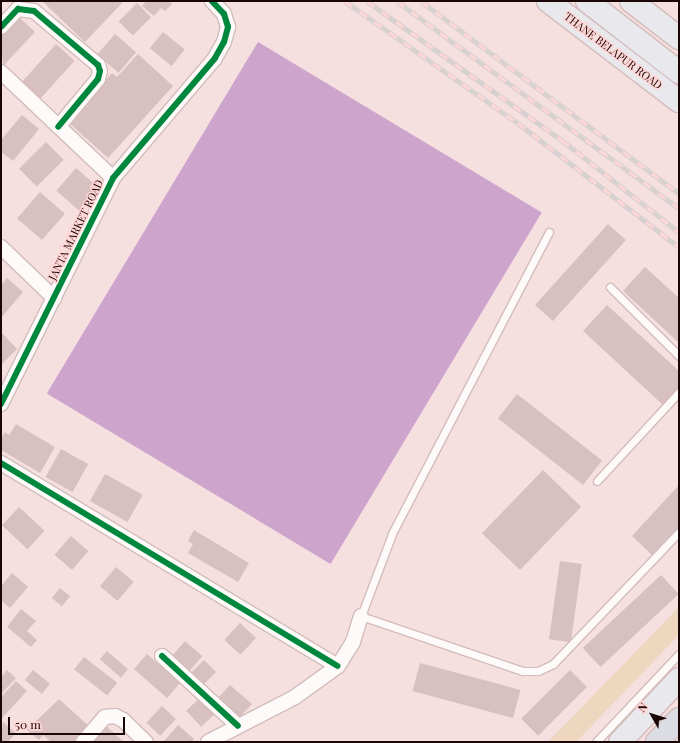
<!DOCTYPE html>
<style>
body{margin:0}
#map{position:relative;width:680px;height:743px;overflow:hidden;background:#f5dfdf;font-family:"Playfair Display",serif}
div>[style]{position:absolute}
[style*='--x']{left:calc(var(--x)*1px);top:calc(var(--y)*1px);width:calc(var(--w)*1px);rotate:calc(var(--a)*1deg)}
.green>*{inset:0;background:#eed6bf}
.water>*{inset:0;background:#cca4cc;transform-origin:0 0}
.building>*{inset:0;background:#d9c0c0;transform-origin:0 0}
.roads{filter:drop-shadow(1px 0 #d3bcbc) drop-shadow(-1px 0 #d3bcbc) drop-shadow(0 1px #d3bcbc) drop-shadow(0 -1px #d3bcbc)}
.lane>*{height:7px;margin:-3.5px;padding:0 3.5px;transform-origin:3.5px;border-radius:3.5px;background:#fefafa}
.street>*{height:14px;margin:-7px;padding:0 7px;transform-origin:7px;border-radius:7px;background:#fefafa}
.primary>*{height:22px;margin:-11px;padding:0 11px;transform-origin:11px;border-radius:11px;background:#e8e8ed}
.highway>*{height:22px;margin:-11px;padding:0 11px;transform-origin:11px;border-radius:11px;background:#dbdce4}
.rail>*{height:4.5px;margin-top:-2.25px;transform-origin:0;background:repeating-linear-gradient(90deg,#ffd6d5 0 9px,#d7d0d0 0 18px);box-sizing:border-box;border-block:1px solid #d7d0d0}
.cycleway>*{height:6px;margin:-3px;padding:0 3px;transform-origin:3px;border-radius:3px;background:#00873e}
span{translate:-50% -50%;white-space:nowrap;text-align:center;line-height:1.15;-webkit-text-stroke:3px #ffd6d5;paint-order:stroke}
.street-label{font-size:11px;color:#1b0607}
.frame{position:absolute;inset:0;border:2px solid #1b0607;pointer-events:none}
.north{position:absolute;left:632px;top:695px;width:40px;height:40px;-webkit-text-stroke:3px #ffd6d5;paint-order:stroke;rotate:309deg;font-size:11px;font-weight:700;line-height:16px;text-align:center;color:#1b0607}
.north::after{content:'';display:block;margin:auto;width:14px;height:18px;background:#1b0607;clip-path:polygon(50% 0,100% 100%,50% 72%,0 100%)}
.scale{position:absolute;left:8px;top:717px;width:117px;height:18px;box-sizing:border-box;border:2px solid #1b0607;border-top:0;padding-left:5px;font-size:12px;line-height:14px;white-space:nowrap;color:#1b0607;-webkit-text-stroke:3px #ffd6d5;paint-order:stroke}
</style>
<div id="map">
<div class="green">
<i style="clip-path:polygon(679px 607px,679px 635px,576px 742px,548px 742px)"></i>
</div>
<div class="water">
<i style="left:258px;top:42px;width:331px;height:410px;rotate:31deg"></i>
</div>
<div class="building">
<i style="clip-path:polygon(42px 1px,124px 1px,85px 42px)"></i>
<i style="clip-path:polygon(146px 1px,169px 1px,172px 4px,165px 11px,161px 8px,154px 16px,142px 6px)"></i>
<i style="left:137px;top:3px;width:20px;height:26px;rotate:45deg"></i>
<i style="clip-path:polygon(19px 17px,35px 32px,3px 66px,1px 35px)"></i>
<i style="left:163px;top:32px;width:28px;height:21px;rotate:39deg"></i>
<i style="left:115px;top:34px;width:28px;height:27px;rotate:41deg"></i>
<i style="left:56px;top:44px;width:25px;height:54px;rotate:42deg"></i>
<i style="clip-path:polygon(138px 54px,173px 86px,108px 158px,68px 122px,112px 73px,117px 77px)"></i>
<i style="clip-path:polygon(22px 115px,39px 129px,13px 161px,1px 152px,1px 140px)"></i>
<i style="left:46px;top:142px;width:25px;height:38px;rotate:45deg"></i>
<i style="left:76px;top:168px;width:32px;height:30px;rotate:41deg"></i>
<i style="left:40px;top:192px;width:33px;height:35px;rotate:41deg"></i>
<i style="left:608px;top:224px;width:24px;height:109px;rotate:42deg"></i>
<i style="clip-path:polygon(645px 267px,679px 298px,679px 343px,623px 291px)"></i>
<i style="clip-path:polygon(7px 278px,23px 292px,1px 318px,1px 285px)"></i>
<i style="clip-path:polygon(607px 305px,679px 371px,679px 387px,663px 405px,583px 331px)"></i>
<i style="clip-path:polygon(1px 332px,17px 349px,1px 365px)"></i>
<i style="left:517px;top:394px;width:108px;height:31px;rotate:38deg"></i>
<i style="clip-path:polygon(16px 424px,55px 447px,40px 473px,1px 450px,1px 439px,5px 432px,9px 435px)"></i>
<i style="left:61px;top:449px;width:31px;height:32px;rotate:29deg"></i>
<i style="left:543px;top:470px;width:53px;height:88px;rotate:44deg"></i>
<i style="left:105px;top:474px;width:43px;height:31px;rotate:29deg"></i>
<i style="clip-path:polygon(679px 485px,679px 527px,652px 555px,632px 536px)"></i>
<i style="left:19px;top:507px;width:35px;height:25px;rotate:43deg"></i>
<i style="clip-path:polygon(194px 530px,249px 563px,238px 582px,188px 553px,193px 544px,188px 541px)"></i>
<i style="left:71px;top:536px;width:23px;height:25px;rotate:41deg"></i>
<i style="left:560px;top:561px;width:22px;height:79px;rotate:8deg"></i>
<i style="left:116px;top:567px;width:23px;height:25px;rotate:40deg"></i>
<i style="clip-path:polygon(12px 573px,28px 587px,10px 608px,1px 600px,1px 586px)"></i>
<i style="left:661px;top:575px;width:26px;height:107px;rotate:47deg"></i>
<i style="left:60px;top:588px;width:13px;height:13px;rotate:39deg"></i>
<i style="clip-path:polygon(21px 609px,36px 621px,27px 631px,37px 640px,31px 647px,7px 627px)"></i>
<i style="left:240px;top:623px;width:22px;height:23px;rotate:43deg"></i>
<i style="left:185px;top:641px;width:23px;height:23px;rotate:41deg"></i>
<i style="left:107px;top:651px;width:28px;height:11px;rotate:41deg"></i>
<i style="left:147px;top:654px;width:44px;height:20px;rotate:41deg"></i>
<i style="left:84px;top:657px;width:42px;height:16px;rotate:38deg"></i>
<i style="left:204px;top:660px;width:17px;height:22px;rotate:45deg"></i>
<i style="left:420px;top:663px;width:104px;height:29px;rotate:15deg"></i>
<i style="clip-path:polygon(7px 670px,16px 678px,1px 694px,1px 677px)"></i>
<i style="left:33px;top:670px;width:22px;height:13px;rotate:39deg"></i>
<i style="left:570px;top:670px;width:24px;height:69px;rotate:45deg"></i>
<i style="clip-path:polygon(16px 681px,27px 691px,1px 719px,1px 697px)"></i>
<i style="clip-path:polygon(230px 685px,252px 704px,235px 722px,220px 708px,225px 703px,219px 697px)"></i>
<i style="left:203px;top:695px;width:22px;height:23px;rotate:47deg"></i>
<i style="clip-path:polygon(59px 699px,90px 727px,76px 742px,51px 742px,43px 735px,39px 740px,27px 730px)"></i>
<i style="left:162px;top:706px;width:19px;height:23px;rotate:43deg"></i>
<i style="clip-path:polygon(3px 722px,16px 733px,8px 742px,1px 742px)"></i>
<i style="clip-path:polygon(178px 725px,194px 739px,192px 742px,164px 741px)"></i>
<i style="clip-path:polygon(106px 726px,124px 742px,93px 742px)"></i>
</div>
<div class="roads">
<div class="lane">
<i style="--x:549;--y:232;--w:340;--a:117.5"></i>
<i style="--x:392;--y:534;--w:88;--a:110.7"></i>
<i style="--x:361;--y:616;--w:171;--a:18.8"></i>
<i style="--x:523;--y:671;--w:15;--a:0"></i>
<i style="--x:538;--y:671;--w:17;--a:-25"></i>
<i style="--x:553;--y:664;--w:182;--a:-46.3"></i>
<i style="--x:610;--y:287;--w:98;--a:45"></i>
<i style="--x:597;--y:481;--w:121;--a:-47.3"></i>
<i style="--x:596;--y:742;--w:121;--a:-46.7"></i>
</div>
<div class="street">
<i style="--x:1;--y:27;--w:25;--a:-47"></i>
<i style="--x:18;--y:9;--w:16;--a:7"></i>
<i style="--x:34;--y:11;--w:84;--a:40.2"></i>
<i style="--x:98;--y:65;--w:6;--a:72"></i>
<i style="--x:100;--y:71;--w:8;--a:104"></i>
<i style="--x:98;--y:79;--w:62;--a:129.8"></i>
<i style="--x:1;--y:72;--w:154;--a:43.4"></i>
<i style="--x:1;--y:247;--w:74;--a:43.9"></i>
<i style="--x:1;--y:404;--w:252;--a:-63.6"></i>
<i style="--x:113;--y:178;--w:157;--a:-49.6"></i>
<i style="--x:215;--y:58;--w:18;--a:-61"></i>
<i style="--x:224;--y:42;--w:16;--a:-75"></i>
<i style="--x:228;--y:27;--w:14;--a:-107"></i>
<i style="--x:224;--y:14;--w:18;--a:-133"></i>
<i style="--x:1;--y:463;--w:393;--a:31.1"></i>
<i style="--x:162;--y:656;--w:103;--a:42.6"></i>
<i style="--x:83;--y:742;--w:33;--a:-49"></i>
<i style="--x:105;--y:717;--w:10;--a:-6"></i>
<i style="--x:115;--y:716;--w:9;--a:27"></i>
<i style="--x:123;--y:720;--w:32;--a:44"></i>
<i style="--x:208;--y:742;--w:98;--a:-27.3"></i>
<i style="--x:295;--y:697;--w:53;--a:-35.8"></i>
<i style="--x:338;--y:666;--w:28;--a:-58"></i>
<i style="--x:353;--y:642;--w:27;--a:-73"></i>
</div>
<div class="primary">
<i style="--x:548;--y:1;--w:165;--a:37.4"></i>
<i style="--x:587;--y:1;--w:116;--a:37.7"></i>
<i style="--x:631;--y:1;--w:61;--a:37.6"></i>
<i style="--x:620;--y:742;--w:86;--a:-46.9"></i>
</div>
<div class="highway">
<i style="--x:657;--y:742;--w:32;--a:-46"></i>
</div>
</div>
<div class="rail">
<i style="--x:345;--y:1;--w:212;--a:35.2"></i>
<i style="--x:518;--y:123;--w:203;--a:37.6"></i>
<i style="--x:367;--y:1;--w:239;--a:35.5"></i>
<i style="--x:562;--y:140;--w:149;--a:38.2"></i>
<i style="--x:397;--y:1;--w:350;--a:36.3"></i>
<i style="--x:421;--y:1;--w:322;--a:36.7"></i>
</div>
<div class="cycleway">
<i style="--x:1;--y:27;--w:25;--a:-47"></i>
<i style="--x:18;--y:9;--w:16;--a:7"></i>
<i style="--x:34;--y:11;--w:84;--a:40.2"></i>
<i style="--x:98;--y:65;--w:6;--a:72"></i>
<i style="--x:100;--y:71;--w:8;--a:104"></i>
<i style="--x:98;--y:79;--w:62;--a:129.8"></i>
<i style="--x:1;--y:404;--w:252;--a:-63.6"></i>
<i style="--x:113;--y:178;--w:157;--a:-49.6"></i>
<i style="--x:215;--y:58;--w:18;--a:-61"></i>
<i style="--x:224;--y:42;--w:16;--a:-75"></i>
<i style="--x:228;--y:27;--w:14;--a:-107"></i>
<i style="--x:224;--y:14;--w:18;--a:-133"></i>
<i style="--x:1;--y:463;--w:393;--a:31.1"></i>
<i style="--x:162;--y:656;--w:103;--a:42.6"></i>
</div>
<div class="street-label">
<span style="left:613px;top:51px;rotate:37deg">THANE BELAPUR ROAD</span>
<span style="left:76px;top:230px;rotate:-64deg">JANTA MARKET ROAD</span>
</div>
<div class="frame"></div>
<div class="north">N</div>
<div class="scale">50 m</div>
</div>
